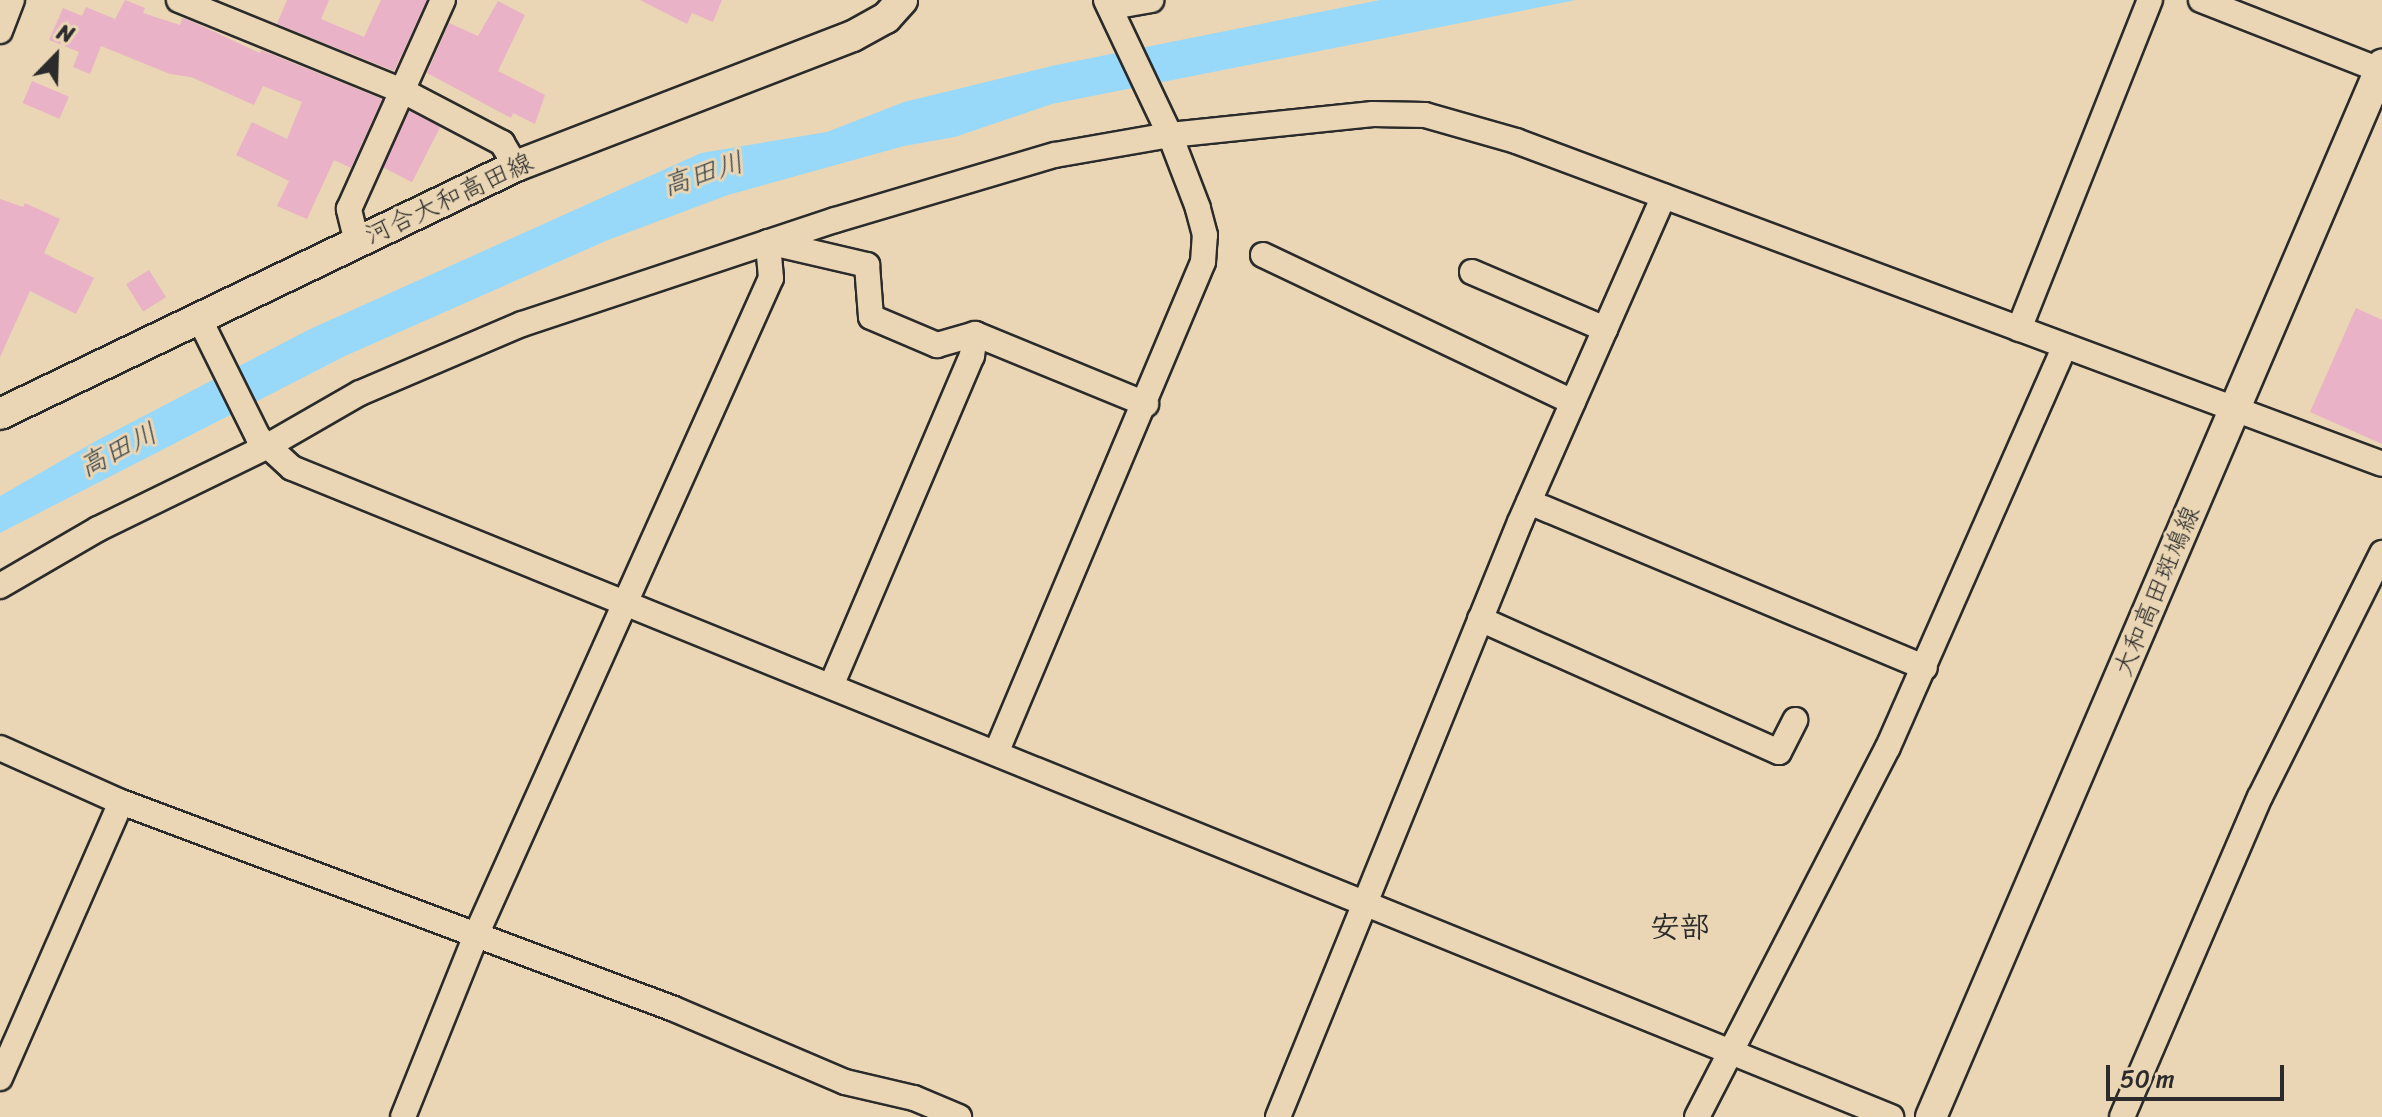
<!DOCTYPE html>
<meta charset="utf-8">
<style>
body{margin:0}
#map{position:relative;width:2382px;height:1117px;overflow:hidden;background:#ead6b4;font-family:Sriracha,"Klee One",sans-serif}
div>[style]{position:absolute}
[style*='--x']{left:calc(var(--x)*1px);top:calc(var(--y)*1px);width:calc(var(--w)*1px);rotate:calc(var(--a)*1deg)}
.water>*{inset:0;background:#98d9fa}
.building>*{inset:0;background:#e9b2c7;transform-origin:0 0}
.roads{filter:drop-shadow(2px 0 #2b2b2b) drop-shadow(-2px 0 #2b2b2b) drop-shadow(0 2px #2b2b2b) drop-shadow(0 -2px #2b2b2b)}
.minor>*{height:24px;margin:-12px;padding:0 12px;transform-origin:12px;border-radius:12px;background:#ead6b4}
.major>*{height:30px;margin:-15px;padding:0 15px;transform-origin:15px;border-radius:15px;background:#ead6b4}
span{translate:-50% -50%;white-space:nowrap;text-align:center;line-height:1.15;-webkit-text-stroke:6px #ead6b4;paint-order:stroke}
.street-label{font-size:26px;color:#2b2b2b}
.water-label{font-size:28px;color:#3b454a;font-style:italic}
.quarter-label{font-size:30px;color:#2b2b2b;font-weight:700}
.north{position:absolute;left:16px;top:16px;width:80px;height:80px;-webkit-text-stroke:6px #ead6b4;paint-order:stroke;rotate:23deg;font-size:22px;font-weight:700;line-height:32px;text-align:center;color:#2b2b2b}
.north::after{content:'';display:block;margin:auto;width:28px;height:36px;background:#2b2b2b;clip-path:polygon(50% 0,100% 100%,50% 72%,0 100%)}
.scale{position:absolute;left:2106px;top:1065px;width:178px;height:36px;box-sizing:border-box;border:4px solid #2b2b2b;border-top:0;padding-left:10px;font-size:24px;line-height:28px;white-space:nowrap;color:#2b2b2b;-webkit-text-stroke:6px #ead6b4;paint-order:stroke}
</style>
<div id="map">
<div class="water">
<i style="clip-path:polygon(1380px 0,1576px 0,1052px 104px,955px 137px,904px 146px,728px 195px,608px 240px,345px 356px,0 533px,0 496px,94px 442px,308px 330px,701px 153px,827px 132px,904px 102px,1056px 65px)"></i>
</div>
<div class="building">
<i style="clip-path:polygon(125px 0,145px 8px,143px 13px,180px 25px,182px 18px,191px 21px,260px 53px,261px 50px,382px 99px,351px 168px,334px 160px,307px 219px,277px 206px,289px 181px,236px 155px,252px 122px,287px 139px,302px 102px,263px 86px,254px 105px,191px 77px,170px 74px,101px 46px,90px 74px,73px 67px,79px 52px,49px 40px,63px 8px,82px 16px,86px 7px,115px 19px)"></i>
<i style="clip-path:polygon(287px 0,329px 0,321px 19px,364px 37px,381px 0,427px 0,394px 71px,277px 24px)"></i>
<i style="clip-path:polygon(640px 0,722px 0,713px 22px,692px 13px,687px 24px)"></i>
<i style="clip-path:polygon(498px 1px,525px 15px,498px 71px,545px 95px,535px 124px,513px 113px,511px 118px,427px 73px,449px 23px,478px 36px)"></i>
<i style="left:32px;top:81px;width:40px;height:24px;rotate:23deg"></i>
<i style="left:409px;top:111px;width:35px;height:62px;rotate:27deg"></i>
<i style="clip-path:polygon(0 199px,23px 207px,25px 203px,60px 219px,44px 253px,94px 278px,76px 314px,30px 291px,0 357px)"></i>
<i style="left:149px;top:270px;width:32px;height:27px;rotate:58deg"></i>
<i style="clip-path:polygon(2356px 308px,2382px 320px,2382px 444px,2310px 412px)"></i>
</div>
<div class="roads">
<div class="minor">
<i style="--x:179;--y:0;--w:244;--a:22.2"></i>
<i style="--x:405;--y:92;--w:110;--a:27.7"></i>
<i style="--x:502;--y:143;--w:27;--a:59"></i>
<i style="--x:2201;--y:0;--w:194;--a:21.4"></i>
<i style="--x:1111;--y:7;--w:41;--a:-9.9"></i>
<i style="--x:0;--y:31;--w:33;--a:-69"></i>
<i style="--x:357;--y:242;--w:34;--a:-104"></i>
<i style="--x:349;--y:209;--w:229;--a:-65.8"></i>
<i style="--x:1263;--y:255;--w:343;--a:25.4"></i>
<i style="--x:1472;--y:272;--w:145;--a:23.2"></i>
<i style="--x:199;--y:318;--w:133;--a:63.6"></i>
<i style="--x:258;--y:437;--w:46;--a:42.4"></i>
<i style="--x:292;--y:468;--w:1726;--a:22.09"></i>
<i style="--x:2019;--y:329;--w:354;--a:-68.3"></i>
<i style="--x:1529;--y:502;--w:429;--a:22.7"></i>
<i style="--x:0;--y:586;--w:113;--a:-30.2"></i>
<i style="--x:98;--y:529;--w:187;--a:-26"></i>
<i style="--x:266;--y:447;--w:108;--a:-29.9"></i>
<i style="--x:360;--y:393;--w:176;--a:-23.1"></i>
<i style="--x:522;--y:324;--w:330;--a:-18.4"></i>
<i style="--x:835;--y:220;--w:229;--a:-16.5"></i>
<i style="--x:1055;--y:155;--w:117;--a:-9.9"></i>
<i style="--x:1170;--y:135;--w:204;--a:-5.9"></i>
<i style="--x:1373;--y:114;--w:52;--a:1.1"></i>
<i style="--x:1425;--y:115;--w:95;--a:15.9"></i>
<i style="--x:1516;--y:141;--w:924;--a:20.45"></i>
<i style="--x:1480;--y:619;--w:327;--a:24"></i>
<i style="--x:1779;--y:752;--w:36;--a:-63"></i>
<i style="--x:831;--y:686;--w:359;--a:-66.9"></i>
<i style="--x:972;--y:356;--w:22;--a:-82"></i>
<i style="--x:0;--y:748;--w:133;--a:24.1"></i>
<i style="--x:121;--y:802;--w:590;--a:20.52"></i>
<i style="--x:674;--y:1009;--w:186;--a:23.1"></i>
<i style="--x:845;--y:1082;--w:71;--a:13.1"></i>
<i style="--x:914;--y:1098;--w:49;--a:22.9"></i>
<i style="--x:996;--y:753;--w:533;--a:-67.14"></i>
<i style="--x:1203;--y:262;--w:27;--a:-86"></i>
<i style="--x:1205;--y:235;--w:28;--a:-105"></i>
<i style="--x:1198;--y:208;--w:78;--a:-111"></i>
<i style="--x:1170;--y:135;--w:149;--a:-115.4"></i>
<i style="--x:0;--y:1078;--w:301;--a:-66.3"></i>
<i style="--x:403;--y:1117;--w:196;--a:-68.1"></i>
<i style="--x:476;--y:935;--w:720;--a:-65.82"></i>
<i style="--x:771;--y:278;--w:36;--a:-95"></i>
<i style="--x:768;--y:242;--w:102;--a:13.1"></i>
<i style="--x:867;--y:265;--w:52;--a:85.6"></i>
<i style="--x:871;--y:317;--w:72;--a:23"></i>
<i style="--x:937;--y:345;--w:40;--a:-16"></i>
<i style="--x:975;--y:334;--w:185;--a:22.3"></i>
<i style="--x:1278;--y:1117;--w:642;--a:-67.87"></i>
<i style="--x:1520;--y:522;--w:356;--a:-66.2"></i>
<i style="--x:1697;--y:1117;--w:416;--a:-62.7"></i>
<i style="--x:1888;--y:747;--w:438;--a:-66.2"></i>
<i style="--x:2122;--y:1117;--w:348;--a:-66.7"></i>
<i style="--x:2260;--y:797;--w:273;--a:-63.4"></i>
</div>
<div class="major">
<i style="--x:0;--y:414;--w:573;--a:-25.67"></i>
<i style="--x:516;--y:166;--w:361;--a:-21.1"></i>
<i style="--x:853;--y:36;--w:38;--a:-29"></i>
<i style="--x:886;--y:18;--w:24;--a:-48"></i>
<i style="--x:1931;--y:1117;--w:1145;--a:-66.79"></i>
</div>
</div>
<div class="street-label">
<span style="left:449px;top:199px;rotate:-25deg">河合大和高田線</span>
<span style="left:2157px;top:591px;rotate:-67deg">大和高田斑鳩線</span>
</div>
<div class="water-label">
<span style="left:703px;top:174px;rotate:-18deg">高田川</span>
<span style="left:118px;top:450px;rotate:-27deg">高田川</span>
</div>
<div class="quarter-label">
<span style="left:1680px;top:927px">安部</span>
</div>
<div class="north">N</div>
<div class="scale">50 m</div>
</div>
